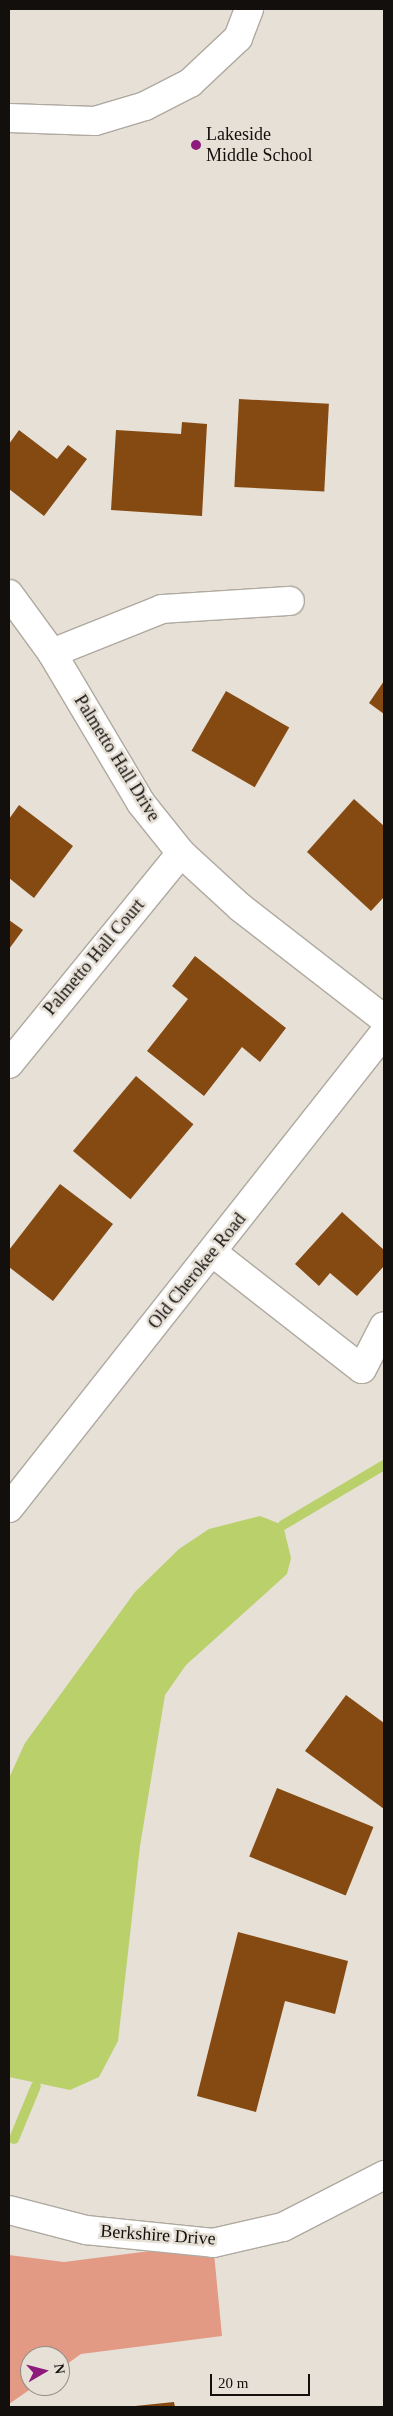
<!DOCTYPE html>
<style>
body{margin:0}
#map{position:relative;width:393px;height:2416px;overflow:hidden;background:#e6e0d6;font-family:Georgia,serif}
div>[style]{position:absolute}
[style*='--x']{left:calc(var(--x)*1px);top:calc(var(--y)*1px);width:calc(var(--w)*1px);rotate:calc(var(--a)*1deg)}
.green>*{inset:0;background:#e29a85}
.water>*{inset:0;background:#bad06b}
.stream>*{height:10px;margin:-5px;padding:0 5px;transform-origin:5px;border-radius:5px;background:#bad06b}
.building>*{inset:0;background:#854a12;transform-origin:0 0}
.roads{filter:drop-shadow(1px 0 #afa9a0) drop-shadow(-1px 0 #afa9a0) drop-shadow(0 1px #afa9a0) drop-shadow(0 -1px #afa9a0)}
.minor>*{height:28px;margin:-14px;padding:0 14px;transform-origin:14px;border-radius:14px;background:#fff}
.dots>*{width:14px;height:14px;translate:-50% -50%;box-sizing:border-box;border:2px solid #e6e0d6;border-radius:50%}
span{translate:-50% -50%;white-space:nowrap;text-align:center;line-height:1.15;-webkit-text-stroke:5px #e6e0d6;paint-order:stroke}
.poi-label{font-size:18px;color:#120f0c}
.left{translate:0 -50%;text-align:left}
.street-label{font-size:18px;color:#120f0c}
.frame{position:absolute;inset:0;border:10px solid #120f0c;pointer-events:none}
.north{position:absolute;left:20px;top:2346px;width:50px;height:50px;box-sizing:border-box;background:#e6e0d6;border:1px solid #918c85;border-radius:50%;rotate:82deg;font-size:14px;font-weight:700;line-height:20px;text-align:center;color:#120f0c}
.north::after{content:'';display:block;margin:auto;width:18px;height:22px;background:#8d1a7c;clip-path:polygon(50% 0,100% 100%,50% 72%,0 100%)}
.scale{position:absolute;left:210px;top:2374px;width:100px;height:22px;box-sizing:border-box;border:2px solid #120f0c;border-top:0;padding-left:6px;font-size:15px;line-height:18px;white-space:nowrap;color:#120f0c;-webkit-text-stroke:4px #e6e0d6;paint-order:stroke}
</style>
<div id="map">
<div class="green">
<i style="clip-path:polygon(213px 2243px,222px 2336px,81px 2354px,60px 2369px,60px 2356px,30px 2356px,30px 2386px,35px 2386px,9px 2404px,9px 2255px,64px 2262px)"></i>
</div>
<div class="water">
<i style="clip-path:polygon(260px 1516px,283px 1525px,291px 1558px,287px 1574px,186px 1665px,165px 1695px,140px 1846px,118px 2041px,99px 2077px,70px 2090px,9px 2077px,9px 1778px,25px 1743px,135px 1592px,179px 1549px,209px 1529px)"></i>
</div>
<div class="stream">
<i style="--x:283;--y:1525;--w:117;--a:-30.7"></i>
<i style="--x:14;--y:2139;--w:57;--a:-67.5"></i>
</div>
<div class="building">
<i style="left:239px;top:399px;width:90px;height:88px;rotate:3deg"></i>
<i style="clip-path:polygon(182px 422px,207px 424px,202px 516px,111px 510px,116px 430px,181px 434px)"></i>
<i style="clip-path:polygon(19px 430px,57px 459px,68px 445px,87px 459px,44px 516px,9px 489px,9px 444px)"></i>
<i style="clip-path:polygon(384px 681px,384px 714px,369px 703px)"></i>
<i style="left:226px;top:691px;width:73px;height:69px;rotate:30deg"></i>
<i style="clip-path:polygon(354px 799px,384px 826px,384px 897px,371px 911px,307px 852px)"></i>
<i style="clip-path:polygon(19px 805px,73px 846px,34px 898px,9px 878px,9px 819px)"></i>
<i style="clip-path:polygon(9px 920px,23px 930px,9px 949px)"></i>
<i style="clip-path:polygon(195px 956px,286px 1028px,260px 1062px,242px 1047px,204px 1096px,147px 1051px,188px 999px,172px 986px)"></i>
<i style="left:136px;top:1076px;width:75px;height:98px;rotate:40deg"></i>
<i style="clip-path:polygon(60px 1184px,113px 1224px,53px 1301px,9px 1267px,9px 1250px)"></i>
<i style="clip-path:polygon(342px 1212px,384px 1250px,384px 1266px,357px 1296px,330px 1273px,319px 1286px,295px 1264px)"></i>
<i style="clip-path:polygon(346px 1695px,384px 1723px,384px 1809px,305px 1751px)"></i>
<i style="left:277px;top:1788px;width:104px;height:74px;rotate:22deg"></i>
<i style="clip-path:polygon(238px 1932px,348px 1961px,335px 2014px,285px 2001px,256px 2112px,197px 2096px)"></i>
<i style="clip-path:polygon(174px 2402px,175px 2407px,136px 2407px,135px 2406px)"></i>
</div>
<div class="roads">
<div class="minor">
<i style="--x:9;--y:118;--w:86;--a:2"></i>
<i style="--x:95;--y:121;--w:52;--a:-16.7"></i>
<i style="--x:145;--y:106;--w:51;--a:-27.1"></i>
<i style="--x:190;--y:83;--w:66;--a:-43.2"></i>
<i style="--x:238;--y:38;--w:31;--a:-69"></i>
<i style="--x:9;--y:594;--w:73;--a:53.9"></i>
<i style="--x:52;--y:653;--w:174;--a:59.3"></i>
<i style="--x:141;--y:803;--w:64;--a:51.3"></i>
<i style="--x:181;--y:853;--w:81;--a:42.5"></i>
<i style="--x:241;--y:908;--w:181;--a:37.8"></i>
<i style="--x:52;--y:653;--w:118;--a:-21.8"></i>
<i style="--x:162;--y:609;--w:128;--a:-3.6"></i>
<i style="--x:9;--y:1064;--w:272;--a:-50.8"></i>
<i style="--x:212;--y:1252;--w:190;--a:38"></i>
<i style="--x:362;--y:1369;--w:48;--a:-62.9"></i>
<i style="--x:9;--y:1508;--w:605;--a:-51.71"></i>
<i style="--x:9;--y:2210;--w:80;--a:14.6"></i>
<i style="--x:86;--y:2230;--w:128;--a:5.8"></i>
<i style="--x:213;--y:2243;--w:72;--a:-12.9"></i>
<i style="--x:283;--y:2227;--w:114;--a:-27.2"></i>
</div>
</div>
<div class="dots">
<i style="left:196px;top:145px;background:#8d1a7c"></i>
</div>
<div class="poi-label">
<span class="left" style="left:206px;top:145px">Lakeside<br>Middle School</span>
</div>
<div class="street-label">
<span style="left:117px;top:758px;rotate:58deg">Palmetto Hall Drive</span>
<span style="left:94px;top:957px;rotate:-50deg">Palmetto Hall Court</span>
<span style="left:197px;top:1271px;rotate:-51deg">Old Cherokee Road</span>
<span style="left:158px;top:2235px;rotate:4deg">Berkshire Drive</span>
</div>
<div class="frame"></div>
<div class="north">N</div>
<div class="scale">20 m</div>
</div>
